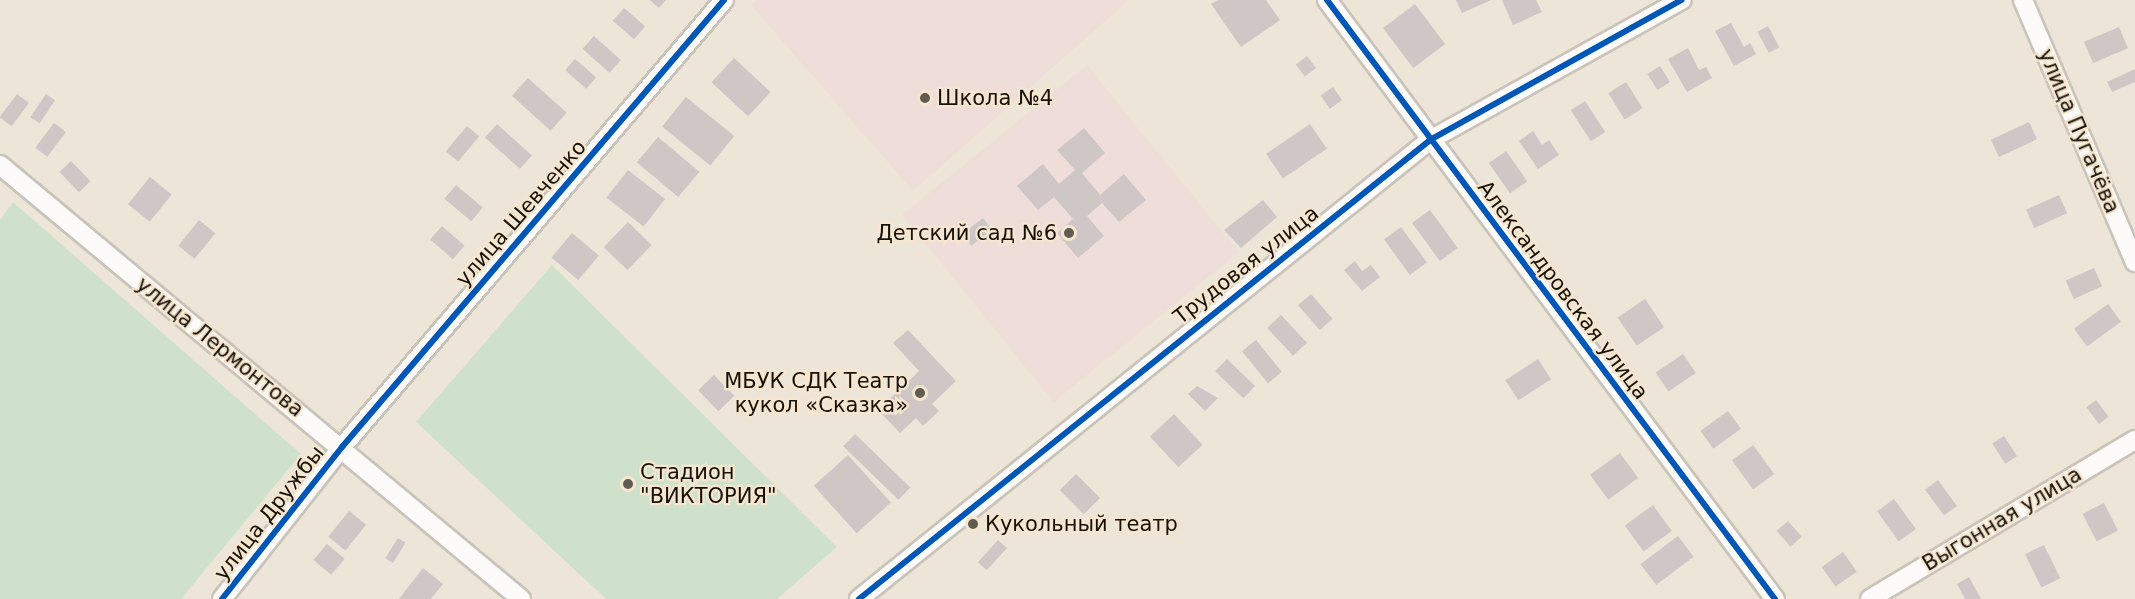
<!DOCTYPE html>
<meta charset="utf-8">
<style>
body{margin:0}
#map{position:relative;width:2135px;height:599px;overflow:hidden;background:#ede5d8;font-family:"DejaVu Sans",sans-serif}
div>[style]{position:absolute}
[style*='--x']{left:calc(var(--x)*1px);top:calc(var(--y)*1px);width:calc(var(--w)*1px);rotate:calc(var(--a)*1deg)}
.education>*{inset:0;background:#efddd9;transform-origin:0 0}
.green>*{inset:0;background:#d0e1cb}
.building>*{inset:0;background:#cec7c5;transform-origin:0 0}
.roads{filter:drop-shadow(2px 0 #cac3b9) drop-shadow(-2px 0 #cac3b9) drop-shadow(0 2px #cac3b9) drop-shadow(0 -2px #cac3b9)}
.minor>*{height:18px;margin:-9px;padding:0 9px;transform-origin:9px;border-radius:9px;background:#fcfbf9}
.cycleway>*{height:6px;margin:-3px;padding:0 3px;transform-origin:3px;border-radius:3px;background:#0057b8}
.dots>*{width:16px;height:16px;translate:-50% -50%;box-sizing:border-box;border:3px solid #f6e6cf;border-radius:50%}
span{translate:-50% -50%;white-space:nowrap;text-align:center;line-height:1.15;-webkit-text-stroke:4.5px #f6e6cf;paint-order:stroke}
.poi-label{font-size:21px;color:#161109}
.left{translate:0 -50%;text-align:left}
.right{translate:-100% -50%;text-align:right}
.street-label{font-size:21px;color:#161109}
</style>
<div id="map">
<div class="education">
<i style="clip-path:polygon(756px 0,1129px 0,913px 191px,751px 5px)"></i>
<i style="left:1087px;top:65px;width:241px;height:238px;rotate:51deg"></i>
</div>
<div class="green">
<i style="clip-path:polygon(13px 202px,301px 454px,181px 599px,0 599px,0 220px)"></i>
<i style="clip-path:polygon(552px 265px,837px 547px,777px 599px,606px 599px,416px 422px)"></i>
</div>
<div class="building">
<i style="clip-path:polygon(650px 0,666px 0,659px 8px)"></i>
<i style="clip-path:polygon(1218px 0,1266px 0,1280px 20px,1241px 47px,1211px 4px)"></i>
<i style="clip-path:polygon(1456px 0,1491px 0,1462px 13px)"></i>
<i style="clip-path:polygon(1502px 0,1536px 0,1542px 12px,1513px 25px)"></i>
<i style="left:1415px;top:4px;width:50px;height:40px;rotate:53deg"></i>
<i style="left:624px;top:8px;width:28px;height:17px;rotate:41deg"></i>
<i style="clip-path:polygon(1731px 23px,1744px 47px,1750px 43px,1756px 54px,1734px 66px,1715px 31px)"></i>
<i style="left:1768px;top:26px;width:24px;height:12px;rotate:62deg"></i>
<i style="left:2119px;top:27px;width:23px;height:38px;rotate:67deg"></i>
<i style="left:594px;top:36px;width:36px;height:17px;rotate:42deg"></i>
<i style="clip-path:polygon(1688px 48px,1699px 70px,1706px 67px,1712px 78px,1687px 92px,1668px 59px)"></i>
<i style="left:1307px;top:56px;width:15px;height:14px;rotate:53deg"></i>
<i style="left:734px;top:58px;width:50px;height:33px;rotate:43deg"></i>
<i style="left:575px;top:59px;width:28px;height:15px;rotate:41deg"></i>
<i style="left:1660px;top:66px;width:19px;height:15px;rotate:58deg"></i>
<i style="clip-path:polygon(2135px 69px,2135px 82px,2112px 92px,2107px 82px)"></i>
<i style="left:528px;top:78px;width:52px;height:24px;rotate:42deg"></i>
<i style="left:1626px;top:82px;width:31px;height:21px;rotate:58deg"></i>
<i style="left:1333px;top:87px;width:16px;height:15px;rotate:55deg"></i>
<i style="left:17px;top:94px;width:15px;height:29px;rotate:37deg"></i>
<i style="left:46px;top:94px;width:11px;height:28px;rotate:34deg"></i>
<i style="left:686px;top:97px;width:62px;height:38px;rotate:39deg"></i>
<i style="left:1585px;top:101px;width:37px;height:17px;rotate:57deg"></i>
<i style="left:2029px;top:122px;width:19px;height:42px;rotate:65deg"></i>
<i style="left:54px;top:123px;width:15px;height:31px;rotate:37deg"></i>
<i style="left:497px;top:124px;width:47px;height:18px;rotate:42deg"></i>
<i style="left:1310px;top:124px;width:30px;height:53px;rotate:56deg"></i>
<i style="left:467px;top:126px;width:16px;height:33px;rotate:40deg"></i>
<i style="clip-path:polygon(1084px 128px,1105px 153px,1082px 173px,1100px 195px,1124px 174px,1146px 200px,1119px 222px,1102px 203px,1087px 216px,1104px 236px,1078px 258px,1057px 233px,1073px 219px,1054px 197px,1038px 210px,1017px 186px,1043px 164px,1059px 184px,1075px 170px,1057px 150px)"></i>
<i style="clip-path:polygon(1533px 131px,1542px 145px,1549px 140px,1559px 155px,1538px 169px,1519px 141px)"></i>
<i style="left:658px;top:137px;width:54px;height:33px;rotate:40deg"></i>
<i style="left:1506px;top:151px;width:37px;height:21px;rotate:55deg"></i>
<i style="left:71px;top:161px;width:28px;height:16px;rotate:46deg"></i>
<i style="left:628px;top:170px;width:47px;height:35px;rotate:38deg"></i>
<i style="left:150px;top:177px;width:28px;height:35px;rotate:39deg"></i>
<i style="left:456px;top:185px;width:35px;height:18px;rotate:40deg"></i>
<i style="left:2059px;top:195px;width:20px;height:36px;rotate:66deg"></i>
<i style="clip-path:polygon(1263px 200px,1277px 217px,1241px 248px,1224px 230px)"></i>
<i style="left:1430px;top:210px;width:47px;height:22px;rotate:54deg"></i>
<i style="left:983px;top:218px;width:15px;height:26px;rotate:53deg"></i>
<i style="left:199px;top:220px;width:21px;height:33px;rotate:39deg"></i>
<i style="left:628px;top:222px;width:33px;height:35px;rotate:44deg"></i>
<i style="left:442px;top:226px;width:30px;height:18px;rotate:41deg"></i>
<i style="left:1401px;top:227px;width:44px;height:21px;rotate:54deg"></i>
<i style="left:572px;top:233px;width:35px;height:32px;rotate:40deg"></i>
<i style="clip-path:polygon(1355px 261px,1362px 271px,1371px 265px,1380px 277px,1362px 291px,1344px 270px)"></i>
<i style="left:2094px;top:268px;width:20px;height:31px;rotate:66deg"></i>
<i style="left:1311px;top:294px;width:33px;height:17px;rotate:49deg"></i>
<i style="left:1645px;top:299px;width:34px;height:33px;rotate:56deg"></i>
<i style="left:2108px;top:304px;width:22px;height:42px;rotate:54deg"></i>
<i style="left:1281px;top:315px;width:38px;height:19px;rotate:47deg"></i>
<i style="clip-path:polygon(908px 330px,956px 381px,932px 404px,939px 411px,923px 426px,916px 418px,900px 433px,878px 410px,919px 371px,893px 343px)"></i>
<i style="left:1256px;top:340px;width:41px;height:18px;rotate:51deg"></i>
<i style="left:1683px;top:354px;width:23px;height:33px;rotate:56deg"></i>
<i style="left:1227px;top:359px;width:39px;height:17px;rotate:44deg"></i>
<i style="left:1538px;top:359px;width:24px;height:39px;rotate:57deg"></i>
<i style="left:714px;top:375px;width:29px;height:22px;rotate:46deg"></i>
<i style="clip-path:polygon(1197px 386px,1218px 398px,1205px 411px,1188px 394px)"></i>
<i style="left:2096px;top:400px;width:21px;height:12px;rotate:53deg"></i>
<i style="left:1728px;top:411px;width:22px;height:34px;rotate:54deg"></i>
<i style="left:1174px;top:414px;width:42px;height:33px;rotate:47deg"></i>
<i style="left:855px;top:434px;width:77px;height:17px;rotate:44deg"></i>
<i style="left:2004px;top:436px;width:24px;height:14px;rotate:57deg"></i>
<i style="left:1753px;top:445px;width:36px;height:26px;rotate:54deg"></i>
<i style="left:1620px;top:453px;width:31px;height:37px;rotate:54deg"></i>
<i style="left:848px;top:455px;width:64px;height:46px;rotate:48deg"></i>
<i style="left:1076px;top:474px;width:34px;height:23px;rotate:45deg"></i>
<i style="left:1938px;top:480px;width:32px;height:16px;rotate:54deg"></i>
<i style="left:1894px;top:499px;width:37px;height:21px;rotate:54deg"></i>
<i style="left:2104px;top:503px;width:31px;height:24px;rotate:63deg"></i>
<i style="left:1653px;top:505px;width:32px;height:35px;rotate:54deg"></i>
<i style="left:349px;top:511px;width:22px;height:33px;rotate:39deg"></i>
<i style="left:1788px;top:521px;width:21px;height:15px;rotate:49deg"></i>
<i style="left:1678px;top:536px;width:26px;height:47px;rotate:53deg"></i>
<i style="left:398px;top:538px;width:9px;height:24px;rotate:32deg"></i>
<i style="left:998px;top:540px;width:12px;height:30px;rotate:42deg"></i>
<i style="left:327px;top:544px;width:23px;height:21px;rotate:40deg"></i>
<i style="left:2044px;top:545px;width:37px;height:21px;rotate:64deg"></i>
<i style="left:1843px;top:552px;width:24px;height:26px;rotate:55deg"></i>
<i style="clip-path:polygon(423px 568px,443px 584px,431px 599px,399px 599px)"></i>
<i style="clip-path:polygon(1969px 577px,1981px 599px,1965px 599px,1957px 584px)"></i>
</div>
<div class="roads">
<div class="minor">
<i style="--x:1327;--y:0;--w:748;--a:53.21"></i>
<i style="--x:2023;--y:0;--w:285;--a:66.9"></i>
<i style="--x:0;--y:165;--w:678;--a:39.79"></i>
<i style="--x:222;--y:599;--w:194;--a:-51.7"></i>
<i style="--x:342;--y:447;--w:588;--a:-49.48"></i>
<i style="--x:859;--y:599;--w:733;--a:-38.79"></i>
<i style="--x:1430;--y:140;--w:288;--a:-29.1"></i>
<i style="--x:1870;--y:599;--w:309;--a:-31"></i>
</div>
</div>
<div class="cycleway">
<i style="--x:1327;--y:0;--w:748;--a:53.21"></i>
<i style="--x:222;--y:599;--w:194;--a:-51.7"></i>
<i style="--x:342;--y:447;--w:588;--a:-49.48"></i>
<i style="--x:859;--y:599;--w:733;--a:-38.79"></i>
<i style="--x:1430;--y:140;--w:288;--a:-29.1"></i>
</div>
<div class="dots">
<i style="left:925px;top:98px;background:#615b51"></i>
<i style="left:1069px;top:233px;background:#615b51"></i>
<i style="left:920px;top:393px;background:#615b51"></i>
<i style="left:628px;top:484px;background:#615b51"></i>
<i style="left:973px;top:524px;background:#615b51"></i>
</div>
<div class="poi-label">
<span class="left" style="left:937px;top:98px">Школа №4</span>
<span class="right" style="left:1057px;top:233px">Детский сад №6</span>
<span class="right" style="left:908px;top:393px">МБУК СДК Театр<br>кукол «Сказка»</span>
<span class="left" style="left:640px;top:484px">Стадион<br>"ВИКТОРИЯ"</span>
<span class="left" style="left:985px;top:524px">Кукольный театр</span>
</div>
<div class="street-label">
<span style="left:2079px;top:131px;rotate:67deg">улица Пугачёва</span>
<span style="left:521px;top:213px;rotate:-49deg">улица Шевченко</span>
<span style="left:1246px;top:265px;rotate:-38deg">Трудовая улица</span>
<span style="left:1563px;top:290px;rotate:53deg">Александровская улица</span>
<span style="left:220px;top:347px;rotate:39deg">улица Лермонтова</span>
<span style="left:269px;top:513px;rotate:-52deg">улица Дружбы</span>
<span style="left:2002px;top:519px;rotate:-31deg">Выгонная улица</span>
</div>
</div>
